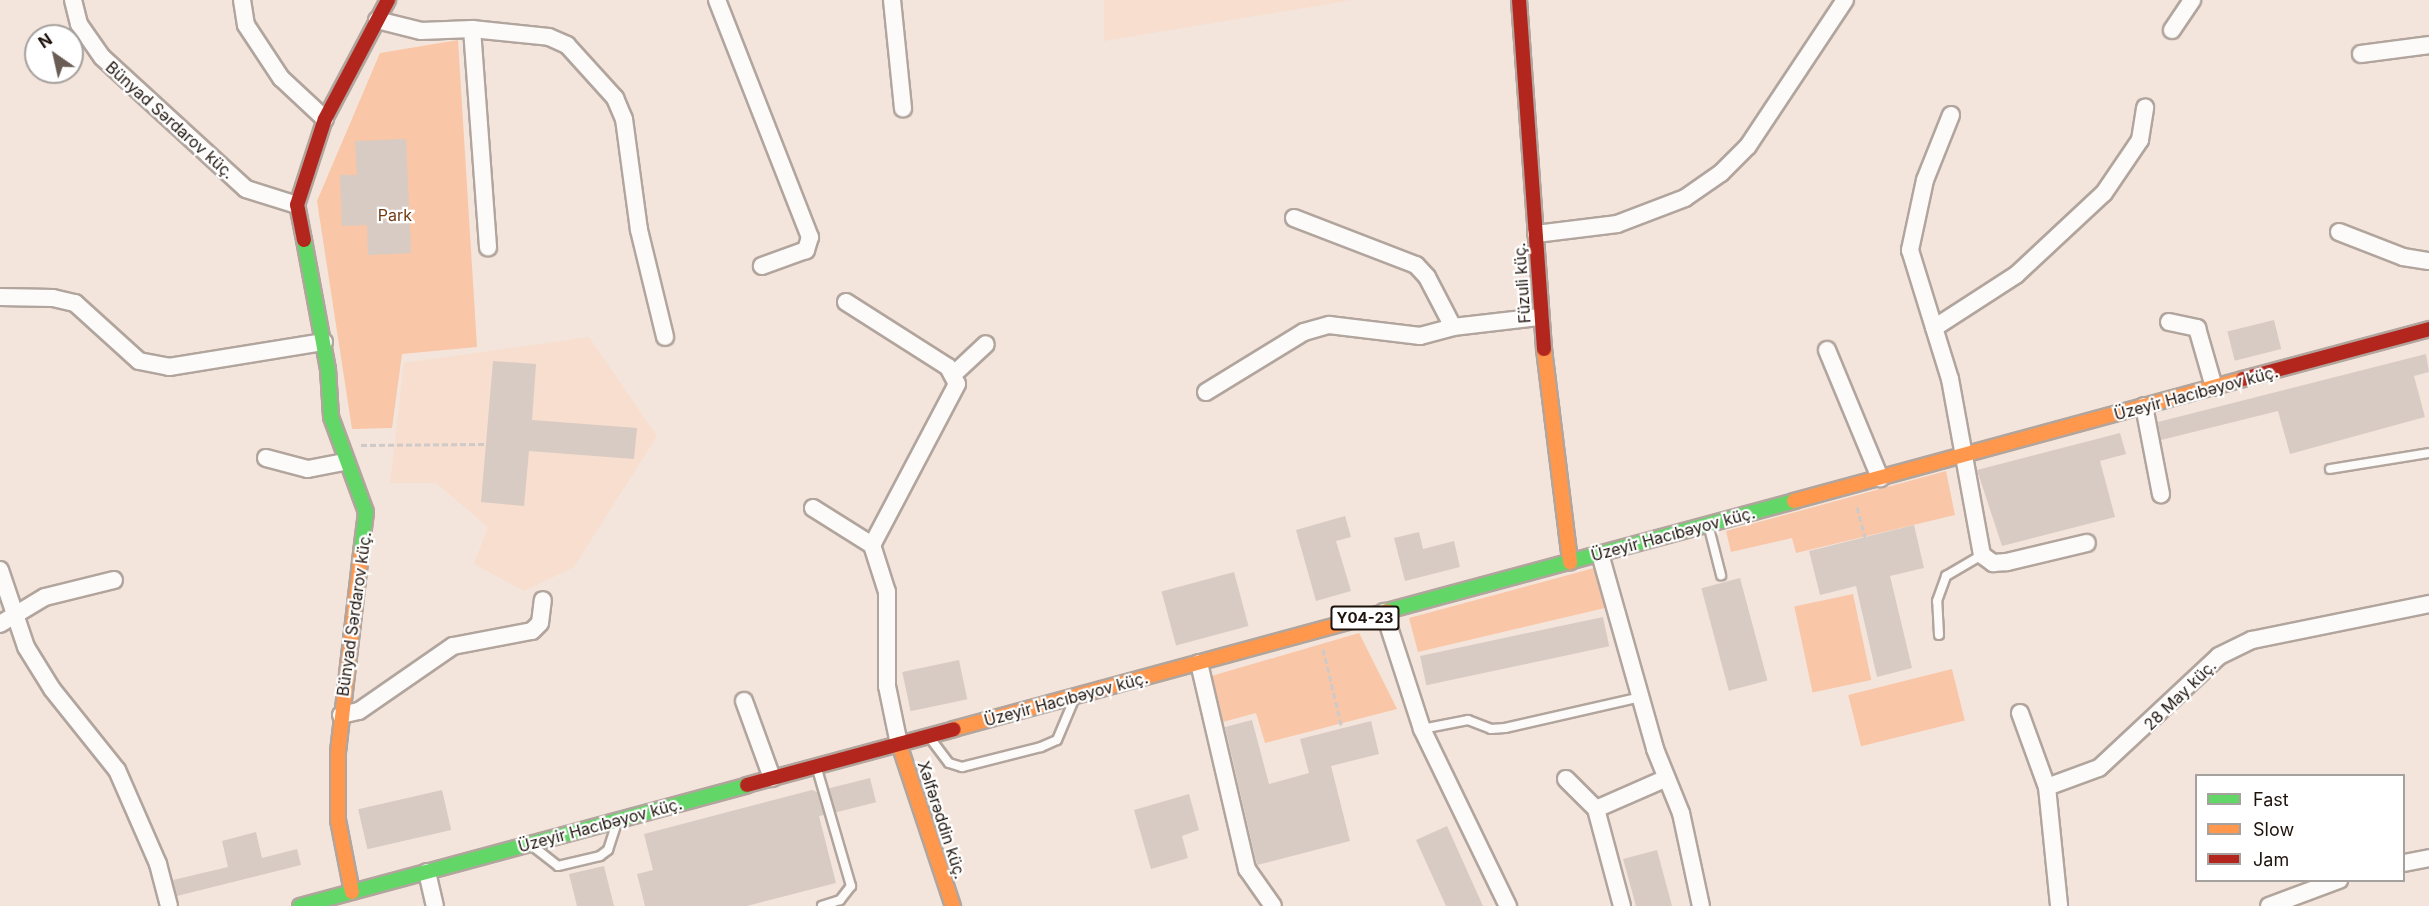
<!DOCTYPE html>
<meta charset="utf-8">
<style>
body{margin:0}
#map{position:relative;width:2429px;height:906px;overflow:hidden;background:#f4e5dc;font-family:Inter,sans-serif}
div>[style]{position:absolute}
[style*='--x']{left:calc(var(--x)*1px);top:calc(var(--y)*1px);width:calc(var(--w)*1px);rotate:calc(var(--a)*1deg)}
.built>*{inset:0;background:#f7decf}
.green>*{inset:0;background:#f9c6a7;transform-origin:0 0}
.building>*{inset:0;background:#d8cbc3;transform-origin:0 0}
.path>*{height:3px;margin-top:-1.5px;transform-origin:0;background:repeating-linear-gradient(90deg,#cfcac7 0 6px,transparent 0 9px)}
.roads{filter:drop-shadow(2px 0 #b1a59d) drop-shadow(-2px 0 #b1a59d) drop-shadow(0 2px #b1a59d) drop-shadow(0 -2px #b1a59d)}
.lane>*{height:8px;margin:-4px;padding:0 4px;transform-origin:4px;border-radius:4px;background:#fdfbfa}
.street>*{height:16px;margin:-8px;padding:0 8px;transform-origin:8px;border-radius:8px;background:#fdfbfa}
.fast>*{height:14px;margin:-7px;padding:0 7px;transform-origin:7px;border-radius:7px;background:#63d668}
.slow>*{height:14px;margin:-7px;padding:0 7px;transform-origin:7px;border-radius:7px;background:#ff974d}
.jam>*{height:14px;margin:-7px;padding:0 7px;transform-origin:7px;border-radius:7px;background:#b3261e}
span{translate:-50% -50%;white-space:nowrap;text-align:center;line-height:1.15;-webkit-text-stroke:4.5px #fff;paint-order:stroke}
.shield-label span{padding:2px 4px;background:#fff;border:2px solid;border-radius:4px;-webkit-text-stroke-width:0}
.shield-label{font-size:15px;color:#1f140d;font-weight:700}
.street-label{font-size:16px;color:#1f140d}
.park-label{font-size:16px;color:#703b14}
.legend{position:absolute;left:2195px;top:774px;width:210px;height:108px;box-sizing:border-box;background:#fff;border:2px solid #a5a19e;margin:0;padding:8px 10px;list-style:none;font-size:18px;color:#1f140d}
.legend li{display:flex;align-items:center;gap:12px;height:30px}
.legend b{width:30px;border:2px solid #a5a19e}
.north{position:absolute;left:24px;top:24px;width:60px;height:60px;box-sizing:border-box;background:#fff;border:2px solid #a5a19e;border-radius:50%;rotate:326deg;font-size:16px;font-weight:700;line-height:24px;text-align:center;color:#1f140d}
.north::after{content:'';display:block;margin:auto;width:21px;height:27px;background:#6a5d55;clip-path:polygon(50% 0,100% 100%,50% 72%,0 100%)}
</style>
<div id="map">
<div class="built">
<i style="clip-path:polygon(1104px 0,1353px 0,1104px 41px)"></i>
<i style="clip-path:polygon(589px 337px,657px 436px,574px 567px,524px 591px,474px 564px,488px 527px,436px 483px,390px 483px,404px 363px)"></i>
</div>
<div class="green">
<i style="clip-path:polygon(458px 40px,477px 347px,402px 354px,392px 428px,352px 429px,317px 201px,380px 53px)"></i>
<i style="clip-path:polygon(1946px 471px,1955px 515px,1796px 553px,1792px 538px,1731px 552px,1726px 531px)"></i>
<i style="clip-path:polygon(1594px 568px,1605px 608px,1418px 652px,1409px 618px)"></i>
<i style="left:1853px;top:594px;width:88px;height:60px;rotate:78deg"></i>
<i style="clip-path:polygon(1359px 633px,1397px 709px,1265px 743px,1256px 713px,1219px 723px,1208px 677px)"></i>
<i style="left:1952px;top:669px;width:53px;height:107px;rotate:76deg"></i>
</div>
<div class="building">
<i style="clip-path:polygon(406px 139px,411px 253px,368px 255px,367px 225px,342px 226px,340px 175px,357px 175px,355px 141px)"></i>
<i style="left:2274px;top:320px;width:30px;height:48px;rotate:76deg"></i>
<i style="clip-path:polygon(2426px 354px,2429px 372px,2414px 376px,2425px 417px,2290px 454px,2278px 411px,2161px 440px,2158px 422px)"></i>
<i style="clip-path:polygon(493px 361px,536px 364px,532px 420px,637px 428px,634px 459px,529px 451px,524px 506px,481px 502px)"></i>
<i style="clip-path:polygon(2120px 433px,2126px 454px,2100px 461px,2115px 517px,2002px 546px,1977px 470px)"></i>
<i style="clip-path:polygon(1345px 516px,1351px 537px,1336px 541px,1351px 591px,1316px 601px,1296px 530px)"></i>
<i style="clip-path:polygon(1914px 525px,1924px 568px,1890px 576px,1912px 668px,1877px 677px,1856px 586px,1820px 595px,1809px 551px)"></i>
<i style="clip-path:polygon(1419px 532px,1423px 549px,1454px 541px,1460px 567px,1405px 581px,1394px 538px)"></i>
<i style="left:1234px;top:572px;width:56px;height:75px;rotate:75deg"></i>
<i style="left:1740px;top:578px;width:106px;height:40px;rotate:75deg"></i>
<i style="left:1603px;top:617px;width:30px;height:187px;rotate:78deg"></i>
<i style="left:959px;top:660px;width:40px;height:58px;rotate:78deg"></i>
<i style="clip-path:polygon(1252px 720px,1269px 784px,1309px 773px,1300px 739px,1371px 721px,1379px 754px,1331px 766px,1350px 841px,1257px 865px,1225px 727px)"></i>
<i style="left:870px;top:778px;width:25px;height:42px;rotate:76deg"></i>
<i style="left:442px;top:790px;width:41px;height:86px;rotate:77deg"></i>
<i style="clip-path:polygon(812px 790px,817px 792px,824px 815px,819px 816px,836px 883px,747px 906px,645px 906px,637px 874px,653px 870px,644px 834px)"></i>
<i style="clip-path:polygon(1189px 794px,1199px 830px,1182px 836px,1188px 858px,1151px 869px,1134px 810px)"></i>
<i style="clip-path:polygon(1447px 826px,1483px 906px,1446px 906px,1416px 840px)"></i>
<i style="clip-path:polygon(256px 832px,262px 858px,297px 849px,301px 865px,177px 896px,173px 880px,228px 867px,222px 841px)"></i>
<i style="clip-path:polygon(1657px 850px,1672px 906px,1636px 906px,1623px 859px)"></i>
<i style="clip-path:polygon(604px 866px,614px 906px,577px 906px,569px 874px)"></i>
</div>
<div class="path">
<i style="--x:361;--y:445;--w:124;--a:-0.5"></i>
<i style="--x:1857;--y:507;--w:31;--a:75"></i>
<i style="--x:1323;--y:649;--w:81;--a:76.5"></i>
</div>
<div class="roads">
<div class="lane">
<i style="--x:2330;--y:469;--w:100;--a:-9.2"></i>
<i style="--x:1709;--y:528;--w:49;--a:75.7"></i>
<i style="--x:1939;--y:635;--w:34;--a:-93"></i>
<i style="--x:1937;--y:601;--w:27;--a:-70"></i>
<i style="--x:1946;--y:576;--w:42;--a:-30.3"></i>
<i style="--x:1422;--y:729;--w:47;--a:-11.1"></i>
<i style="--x:1468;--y:720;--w:25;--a:21"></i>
<i style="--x:1491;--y:729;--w:14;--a:-4"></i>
<i style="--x:1505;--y:728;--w:139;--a:-12.8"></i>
<i style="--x:930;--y:738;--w:31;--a:53"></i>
<i style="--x:949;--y:763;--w:14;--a:17"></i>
<i style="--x:962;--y:767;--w:81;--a:-14.2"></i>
<i style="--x:1041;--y:747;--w:17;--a:-24"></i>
<i style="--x:1057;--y:740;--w:41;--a:-67.2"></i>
<i style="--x:817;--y:769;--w:122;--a:73.8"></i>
<i style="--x:851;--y:886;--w:18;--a:128"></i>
<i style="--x:840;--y:900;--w:19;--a:162"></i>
<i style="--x:535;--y:848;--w:29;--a:38"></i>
<i style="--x:558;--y:866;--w:43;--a:-13.4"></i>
<i style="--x:600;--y:856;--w:10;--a:-37"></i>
<i style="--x:608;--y:850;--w:26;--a:-72"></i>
</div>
<div class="street">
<i style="--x:73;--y:0;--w:25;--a:76"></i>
<i style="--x:79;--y:24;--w:40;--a:55.1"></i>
<i style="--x:102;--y:57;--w:195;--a:42.5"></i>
<i style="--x:246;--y:189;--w:53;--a:17.4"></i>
<i style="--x:242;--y:0;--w:25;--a:81"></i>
<i style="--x:246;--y:25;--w:64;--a:56.6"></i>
<i style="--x:281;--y:78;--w:60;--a:43"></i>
<i style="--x:717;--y:0;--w:255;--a:68.6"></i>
<i style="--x:810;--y:237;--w:14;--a:107"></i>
<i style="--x:806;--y:250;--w:47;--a:160"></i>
<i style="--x:892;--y:0;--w:109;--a:84.2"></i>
<i style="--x:377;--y:20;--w:45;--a:14"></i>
<i style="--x:421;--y:31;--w:51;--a:-2.2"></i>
<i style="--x:472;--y:29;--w:77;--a:5.9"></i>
<i style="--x:549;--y:37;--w:20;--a:24"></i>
<i style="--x:567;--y:45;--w:72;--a:47.8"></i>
<i style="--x:615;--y:98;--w:23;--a:67"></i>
<i style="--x:624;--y:119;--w:112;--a:82.3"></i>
<i style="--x:639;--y:230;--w:110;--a:76.3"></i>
<i style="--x:472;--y:29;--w:219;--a:85.8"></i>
<i style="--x:2172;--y:30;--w:36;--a:-56"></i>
<i style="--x:2361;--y:54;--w:69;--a:-7.5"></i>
<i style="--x:1951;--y:115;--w:70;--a:111.8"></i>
<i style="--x:1925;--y:180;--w:72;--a:102.1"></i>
<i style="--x:1910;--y:250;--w:135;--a:72.8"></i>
<i style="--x:1950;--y:379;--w:179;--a:79.7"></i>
<i style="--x:1982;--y:555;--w:14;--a:36"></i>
<i style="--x:1993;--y:563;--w:14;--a:-4"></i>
<i style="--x:2007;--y:562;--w:82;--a:-13.4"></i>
<i style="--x:1294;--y:218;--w:131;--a:21.1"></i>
<i style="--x:1416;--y:265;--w:16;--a:47"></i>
<i style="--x:1427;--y:277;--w:56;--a:62.5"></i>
<i style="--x:2339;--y:232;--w:69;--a:21.3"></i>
<i style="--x:2403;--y:257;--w:26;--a:9"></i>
<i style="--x:1536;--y:234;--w:82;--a:-7"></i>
<i style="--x:1617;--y:224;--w:73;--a:-20.9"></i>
<i style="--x:1685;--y:198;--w:44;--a:-34.8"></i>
<i style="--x:1721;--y:173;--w:38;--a:-45"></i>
<i style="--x:1748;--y:146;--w:175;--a:-56.4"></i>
<i style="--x:0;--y:297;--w:53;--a:1.1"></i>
<i style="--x:53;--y:298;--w:23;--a:13"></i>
<i style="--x:75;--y:303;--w:86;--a:42.2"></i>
<i style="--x:139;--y:361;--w:31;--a:11"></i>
<i style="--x:169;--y:367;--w:157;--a:-9.2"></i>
<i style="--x:846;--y:302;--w:121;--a:32.5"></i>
<i style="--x:948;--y:367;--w:19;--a:62"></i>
<i style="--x:957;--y:384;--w:182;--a:117.8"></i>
<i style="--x:872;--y:545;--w:49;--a:72.3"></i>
<i style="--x:887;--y:592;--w:94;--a:90"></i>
<i style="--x:887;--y:686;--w:59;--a:78.3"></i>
<i style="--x:2169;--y:322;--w:29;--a:12"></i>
<i style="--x:2197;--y:328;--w:61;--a:73.9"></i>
<i style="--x:1934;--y:328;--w:98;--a:-32.9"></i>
<i style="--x:2016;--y:275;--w:120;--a:-43"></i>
<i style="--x:2104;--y:193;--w:64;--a:-55.8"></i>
<i style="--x:2140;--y:140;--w:33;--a:-81"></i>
<i style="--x:1827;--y:350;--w:139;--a:67.5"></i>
<i style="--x:955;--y:373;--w:42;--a:-43.1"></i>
<i style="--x:1206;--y:392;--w:115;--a:-31.5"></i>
<i style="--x:1304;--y:332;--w:26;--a:-16"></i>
<i style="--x:1329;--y:325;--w:92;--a:6.9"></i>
<i style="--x:1420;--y:336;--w:34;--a:-15"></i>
<i style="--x:1453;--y:327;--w:88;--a:-6.6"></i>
<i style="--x:2144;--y:406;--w:90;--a:79.1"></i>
<i style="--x:266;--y:458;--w:43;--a:14.7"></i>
<i style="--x:308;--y:469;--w:38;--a:-11"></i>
<i style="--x:813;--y:508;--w:70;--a:32.1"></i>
<i style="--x:1600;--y:554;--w:203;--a:74.2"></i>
<i style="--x:1655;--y:749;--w:69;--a:67.9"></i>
<i style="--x:1681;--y:813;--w:95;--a:77.9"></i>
<i style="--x:0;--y:570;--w:81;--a:71.3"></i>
<i style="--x:26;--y:647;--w:49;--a:58.2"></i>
<i style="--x:52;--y:689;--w:104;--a:51.3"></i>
<i style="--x:117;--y:770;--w:103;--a:66.4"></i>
<i style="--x:158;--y:864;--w:43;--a:75.3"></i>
<i style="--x:1384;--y:612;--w:123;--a:72"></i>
<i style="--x:1422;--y:729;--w:197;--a:64.1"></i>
<i style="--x:0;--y:624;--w:52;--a:-31"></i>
<i style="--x:45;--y:597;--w:71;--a:-13.8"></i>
<i style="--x:1199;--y:663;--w:212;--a:76.9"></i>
<i style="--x:1247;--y:869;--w:45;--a:54.9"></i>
<i style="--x:744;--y:701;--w:82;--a:70"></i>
<i style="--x:2020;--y:713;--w:79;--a:70"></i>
<i style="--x:2047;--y:787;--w:120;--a:84.2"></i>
<i style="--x:341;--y:715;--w:18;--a:-13"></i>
<i style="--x:359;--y:711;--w:114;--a:-34.7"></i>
<i style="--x:453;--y:646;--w:80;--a:-10.8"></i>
<i style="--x:532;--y:631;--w:11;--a:-45"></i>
<i style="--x:540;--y:623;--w:23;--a:-83"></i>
<i style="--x:1566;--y:779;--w:42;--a:45"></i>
<i style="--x:2047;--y:787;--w:55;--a:-20.1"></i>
<i style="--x:2099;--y:768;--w:164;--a:-43"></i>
<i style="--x:2219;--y:656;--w:37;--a:-26"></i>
<i style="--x:2252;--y:640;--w:181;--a:-11.5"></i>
<i style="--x:2404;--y:863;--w:25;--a:-11"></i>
<i style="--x:427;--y:872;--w:35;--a:77"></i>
<i style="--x:1622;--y:906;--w:100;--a:-105"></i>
<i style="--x:1596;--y:809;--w:77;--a:-23.6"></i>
<i style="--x:2269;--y:906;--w:75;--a:-20.4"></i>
</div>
<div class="fast">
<i style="--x:304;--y:240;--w:131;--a:79.5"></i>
<i style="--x:328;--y:369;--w:48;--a:86.4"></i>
<i style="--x:331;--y:417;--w:101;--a:69.8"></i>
<i style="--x:366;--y:512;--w:41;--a:97"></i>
<i style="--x:1387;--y:611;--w:422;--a:-15.1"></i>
<i style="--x:300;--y:906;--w:463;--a:-15.1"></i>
</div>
<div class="slow">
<i style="--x:1544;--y:349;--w:215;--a:83"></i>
<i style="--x:1794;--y:501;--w:465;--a:-15.2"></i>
<i style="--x:954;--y:729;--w:449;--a:-15.2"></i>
<i style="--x:899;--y:744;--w:171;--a:71.6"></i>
<i style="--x:352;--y:892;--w:73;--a:-101"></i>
<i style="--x:338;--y:820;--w:68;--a:-90"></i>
<i style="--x:338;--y:752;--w:200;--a:-83.4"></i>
</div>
<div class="jam">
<i style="--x:1519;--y:0;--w:350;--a:85.9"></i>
<i style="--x:304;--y:240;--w:36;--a:-101"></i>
<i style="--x:297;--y:205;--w:90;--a:-72"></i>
<i style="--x:325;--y:119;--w:135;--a:-62.1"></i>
<i style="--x:2243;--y:379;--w:193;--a:-15"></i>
<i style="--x:747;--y:785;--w:214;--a:-15.1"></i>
</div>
</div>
<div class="shield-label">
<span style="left:1365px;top:618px">Y04-23</span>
</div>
<div class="street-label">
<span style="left:170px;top:120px;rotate:42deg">Bünyad Sərdarov küç.</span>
<span style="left:1522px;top:283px;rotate:-94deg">Füzuli küç.</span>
<span style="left:2196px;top:393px;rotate:-15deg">Üzeyir Hacıbəyov küç.</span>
<span style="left:1673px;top:534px;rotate:-15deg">Üzeyir Hacıbəyov küç.</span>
<span style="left:354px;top:614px;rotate:-82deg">Bünyad Sərdarov küç.</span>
<span style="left:2180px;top:695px;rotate:-44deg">28 May küç.</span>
<span style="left:1066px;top:699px;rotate:-15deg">Üzeyir Hacıbəyov küç.</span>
<span style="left:942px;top:820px;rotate:72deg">Xəlfərəddin küç.</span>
<span style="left:600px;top:825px;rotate:-15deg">Üzeyir Hacıbəyov küç.</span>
</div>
<div class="park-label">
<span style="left:395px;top:215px">Park</span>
</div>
<ul class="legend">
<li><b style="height:8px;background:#63d668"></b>Fast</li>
<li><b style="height:8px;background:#ff974d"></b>Slow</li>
<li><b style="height:8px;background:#b3261e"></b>Jam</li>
</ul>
<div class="north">N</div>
</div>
